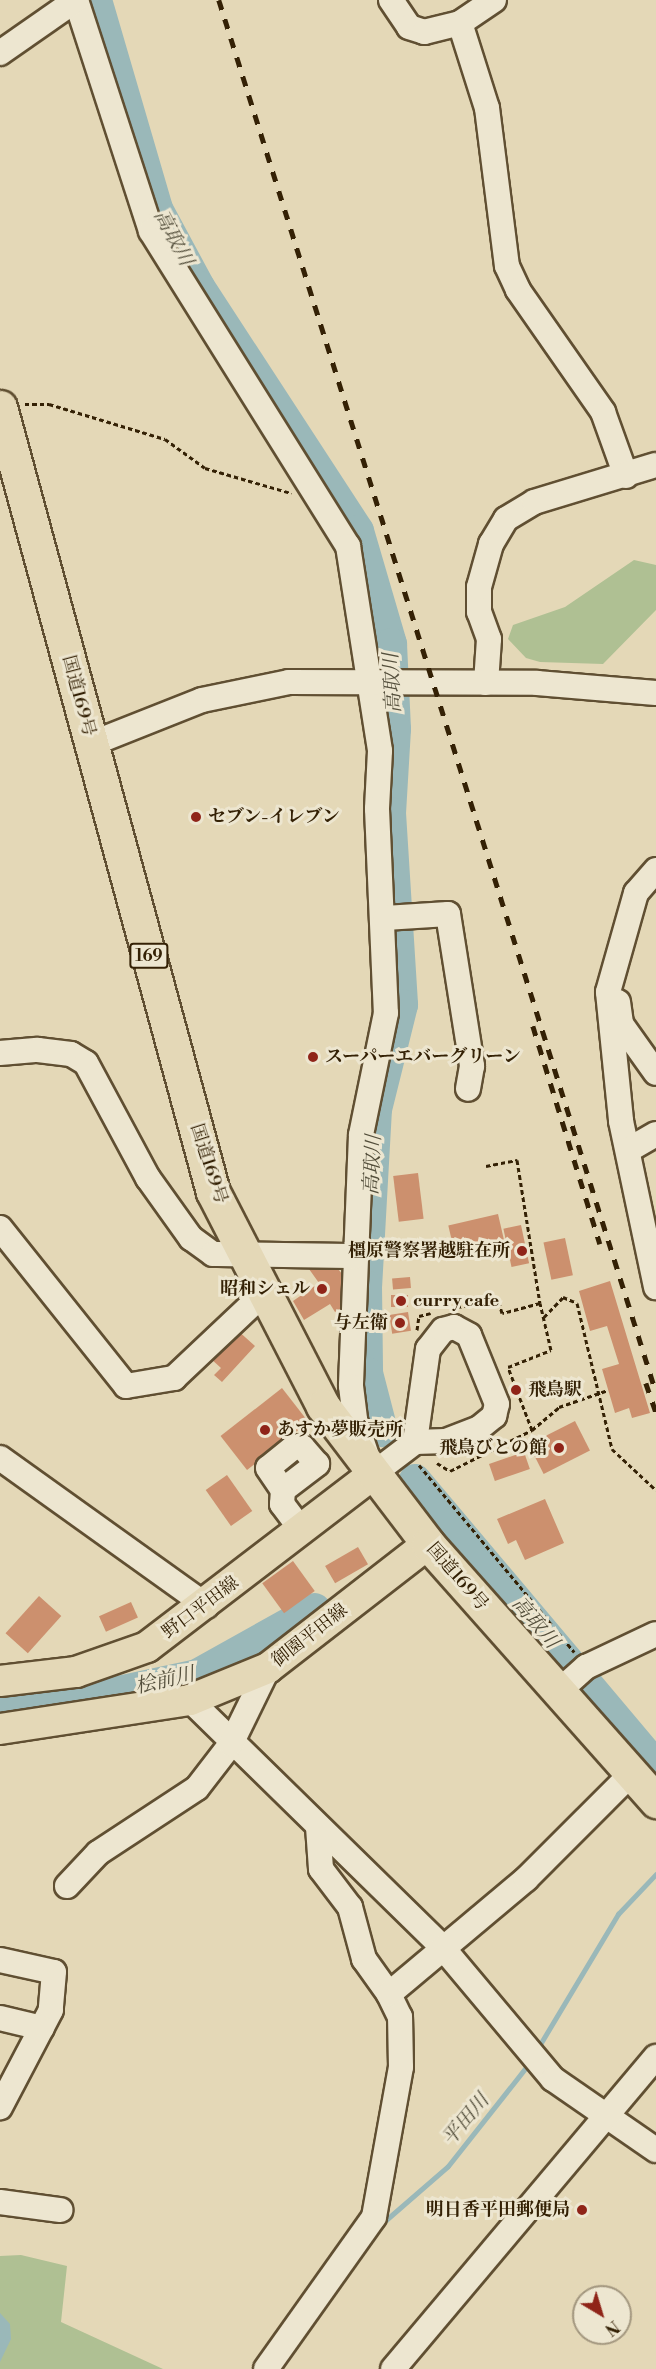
<!DOCTYPE html>
<meta charset="utf-8">
<style>
body{margin:0}
#map{position:relative;width:656px;height:2369px;overflow:hidden;background:#e4d8b7;font-family:"Libre Bodoni","Noto Serif JP",serif}
div>[style]{position:absolute}
[style*='--x']{left:calc(var(--x)*1px);top:calc(var(--y)*1px);width:calc(var(--w)*1px);rotate:calc(var(--a)*1deg)}
.green>*{inset:0;background:#afc093}
.water>*{inset:0;background:#9ab8b9}
.stream>*{height:5px;margin:-2.5px;padding:0 2.5px;transform-origin:2.5px;border-radius:2.5px;background:#9ab8b9}
.river>*{height:32px;margin:-16px;padding:0 16px;transform-origin:16px;border-radius:16px;background:#9ab8b9}
.building>*{inset:0;background:#cc906e;transform-origin:0 0}
.path>*{height:3px;margin-top:-1.5px;transform-origin:0;background:repeating-linear-gradient(90deg,#342105 0 4.5px,transparent 0 7.5px)}
.roads{filter:drop-shadow(2px 0 #604f32) drop-shadow(-2px 0 #604f32) drop-shadow(0 2px #604f32) drop-shadow(0 -2px #604f32)}
.minor>*{height:24px;margin:-12px;padding:0 12px;transform-origin:12px;border-radius:12px;background:#ede6d0}
.major>*{height:30px;margin:-15px;padding:0 15px;transform-origin:15px;border-radius:15px;background:#e4d8b7}
.highway>*{height:33px;margin:-16.5px;padding:0 16.5px;transform-origin:16.5px;border-radius:16.5px;background:#e4d8b7}
.rail>*{height:4.5px;margin-top:-2.25px;transform-origin:0;background:repeating-linear-gradient(90deg,#342105 0 10px,transparent 0 20px)}
.dots>*{width:16px;height:16px;translate:-50% -50%;box-sizing:border-box;border:3px solid #ede6d0;border-radius:50%}
span{translate:-50% -50%;white-space:nowrap;text-align:center;line-height:1.15;-webkit-text-stroke:6px #ede6d0;paint-order:stroke}
.shield-label span{padding:2px 4px;background:#ede6d0;border:2px solid;border-radius:4px;-webkit-text-stroke-width:0}
.shield-label{font-size:16px;color:#342105;font-weight:700}
.street-label{font-size:18px;color:#342105}
.poi-label{font-size:18px;color:#342105;font-weight:700}
.left{translate:0 -50%;text-align:left}
.right{translate:-100% -50%;text-align:right}
.water-label{font-size:20px;color:#534e3b;font-style:italic}
.north{position:absolute;left:572px;top:2285px;width:60px;height:60px;box-sizing:border-box;background:#ede6d0;border:2px solid #a3977f;border-radius:50%;rotate:142deg;font-size:16px;font-weight:700;line-height:24px;text-align:center;color:#342105}
.north::after{content:'';display:block;margin:auto;width:21px;height:27px;background:#8f2418;clip-path:polygon(50% 0,100% 100%,50% 72%,0 100%)}
</style>
<div id="map">
<div class="green">
<i style="clip-path:polygon(634px 560px,656px 565px,656px 610px,603px 664px,540px 662px,526px 658px,508px 639px,513px 625px,565px 607px)"></i>
<i style="clip-path:polygon(21px 2255px,67px 2266px,61px 2322px,163px 2369px,0 2369px,0 2256px)"></i>
</div>
<div class="water">
<i style="clip-path:polygon(0 2313px,10px 2324px,11px 2339px,0 2362px)"></i>
</div>
<div class="stream">
<i style="--x:536;--y:2051;--w:160;--a:-59.1"></i>
<i style="--x:618;--y:1914;--w:55;--a:-46.5"></i>
<i style="--x:379;--y:2226;--w:91;--a:-41"></i>
<i style="--x:448;--y:2166;--w:132;--a:-51.7"></i>
</div>
<div class="river">
<i style="--x:96;--y:0;--w:218;--a:73.7"></i>
<i style="--x:157;--y:209;--w:89;--a:61.7"></i>
<i style="--x:199;--y:287;--w:291;--a:56.9"></i>
<i style="--x:358;--y:531;--w:118;--a:73.7"></i>
<i style="--x:391;--y:644;--w:85;--a:87.3"></i>
<i style="--x:395;--y:729;--w:84;--a:93.4"></i>
<i style="--x:390;--y:813;--w:192;--a:86.4"></i>
<i style="--x:402;--y:1005;--w:107;--a:104"></i>
<i style="--x:376;--y:1109;--w:177;--a:93.2"></i>
<i style="--x:366;--y:1286;--w:87;--a:89.3"></i>
<i style="--x:367;--y:1373;--w:60;--a:75.5"></i>
<i style="--x:415;--y:1480;--w:374;--a:49.9"></i>
<i style="--x:0;--y:1707;--w:115;--a:-7"></i>
<i style="--x:114;--y:1693;--w:85;--a:-12.2"></i>
<i style="--x:197;--y:1675;--w:135;--a:-29.2"></i>
</div>
<div class="building">
<i style="left:418px;top:1173px;width:46px;height:25px;rotate:83deg"></i>
<i style="left:498px;top:1214px;width:31px;height:51px;rotate:77deg"></i>
<i style="left:521px;top:1225px;width:39px;height:18px;rotate:78deg"></i>
<i style="left:565px;top:1238px;width:38px;height:22px;rotate:78deg"></i>
<i style="clip-path:polygon(309px 1269px,338px 1269px,347px 1280px,346px 1305px,335px 1312px,330px 1304px,304px 1320px,293px 1301px,319px 1283px)"></i>
<i style="left:410px;top:1277px;width:11px;height:18px;rotate:85deg"></i>
<i style="clip-path:polygon(610px 1281px,650px 1413px,632px 1418px,629px 1408px,615px 1413px,602px 1369px,619px 1364px,607px 1326px,590px 1331px,579px 1291px)"></i>
<i style="left:408px;top:1295px;width:12px;height:17px;rotate:90deg"></i>
<i style="left:408px;top:1312px;width:19px;height:19px;rotate:81deg"></i>
<i style="clip-path:polygon(236px 1329px,255px 1346px,222px 1382px,214px 1375px,221px 1368px,210px 1358px)"></i>
<i style="left:282px;top:1388px;width:43px;height:78px;rotate:52deg"></i>
<i style="left:575px;top:1421px;width:33px;height:52px;rotate:63deg"></i>
<i style="left:524px;top:1452px;width:18px;height:37px;rotate:71deg"></i>
<i style="left:227px;top:1475px;width:44px;height:26px;rotate:55deg"></i>
<i style="clip-path:polygon(545px 1499px,564px 1543px,525px 1560px,516px 1540px,508px 1544px,497px 1519px)"></i>
<i style="left:358px;top:1547px;width:20px;height:38px;rotate:60deg"></i>
<i style="left:293px;top:1561px;width:37px;height:38px;rotate:54deg"></i>
<i style="left:39px;top:1596px;width:30px;height:50px;rotate:42deg"></i>
<i style="left:131px;top:1602px;width:17px;height:35px;rotate:66deg"></i>
</div>
<div class="path">
<i style="--x:25;--y:404;--w:24;--a:0"></i>
<i style="--x:49;--y:404;--w:121;--a:16.8"></i>
<i style="--x:165;--y:439;--w:49;--a:35.9"></i>
<i style="--x:205;--y:468;--w:90;--a:16.2"></i>
<i style="--x:486;--y:1166;--w:32;--a:-11"></i>
<i style="--x:517;--y:1160;--w:145;--a:80.9"></i>
<i style="--x:544;--y:1317;--w:28;--a:-46"></i>
<i style="--x:563;--y:1297;--w:15;--a:23"></i>
<i style="--x:577;--y:1303;--w:150;--a:76.5"></i>
<i style="--x:612;--y:1449;--w:60;--a:43"></i>
<i style="--x:417;--y:1330;--w:14;--a:-82"></i>
<i style="--x:419;--y:1316;--w:12;--a:-14"></i>
<i style="--x:532;--y:1430;--w:35;--a:-40"></i>
<i style="--x:559;--y:1407;--w:52;--a:-19.1"></i>
<i style="--x:437;--y:1463;--w:15;--a:32"></i>
<i style="--x:450;--y:1471;--w:92;--a:-26.6"></i>
<i style="--x:532;--y:1430;--w:67;--a:-110.9"></i>
<i style="--x:508;--y:1367;--w:46;--a:-21.6"></i>
<i style="--x:551;--y:1350;--w:48;--a:-103.2"></i>
<i style="--x:540;--y:1303;--w:39;--a:165"></i>
<i style="--x:502;--y:1313;--w:15;--a:-106"></i>
<i style="--x:498;--y:1299;--w:41;--a:168.7"></i>
<i style="--x:419;--y:1465;--w:243;--a:50.3"></i>
</div>
<div class="roads">
<div class="minor">
<i style="--x:76;--y:0;--w:243;--a:72"></i>
<i style="--x:151;--y:231;--w:372;--a:58"></i>
<i style="--x:348;--y:546;--w:207;--a:81.1"></i>
<i style="--x:380;--y:751;--w:58;--a:93"></i>
<i style="--x:377;--y:809;--w:204;--a:87.5"></i>
<i style="--x:386;--y:1013;--w:125;--a:101.6"></i>
<i style="--x:361;--y:1135;--w:251;--a:92.3"></i>
<i style="--x:351;--y:1386;--w:34;--a:83"></i>
<i style="--x:355;--y:1420;--w:57;--a:71.6"></i>
<i style="--x:373;--y:1474;--w:53;--a:-37.3"></i>
<i style="--x:415;--y:1442;--w:31;--a:-2"></i>
<i style="--x:446;--y:1441;--w:34;--a:-21"></i>
<i style="--x:478;--y:1429;--w:21;--a:-39"></i>
<i style="--x:494;--y:1416;--w:12;--a:-76"></i>
<i style="--x:497;--y:1404;--w:74;--a:-112.1"></i>
<i style="--x:469;--y:1335;--w:17;--a:-152"></i>
<i style="--x:454;--y:1327;--w:11;--a:165"></i>
<i style="--x:443;--y:1330;--w:24;--a:128"></i>
<i style="--x:428;--y:1349;--w:94;--a:98"></i>
<i style="--x:391;--y:0;--w:32;--a:56"></i>
<i style="--x:409;--y:27;--w:16;--a:18"></i>
<i style="--x:424;--y:32;--w:37;--a:-14"></i>
<i style="--x:460;--y:23;--w:41;--a:-34.1"></i>
<i style="--x:460;--y:23;--w:89;--a:72.4"></i>
<i style="--x:487;--y:108;--w:159;--a:82.8"></i>
<i style="--x:507;--y:266;--w:26;--a:65"></i>
<i style="--x:518;--y:290;--w:149;--a:55.1"></i>
<i style="--x:603;--y:412;--w:68;--a:70.2"></i>
<i style="--x:0;--y:53;--w:93;--a:-34.9"></i>
<i style="--x:486;--y:683;--w:44;--a:-86.1"></i>
<i style="--x:489;--y:639;--w:29;--a:-110"></i>
<i style="--x:479;--y:612;--w:25;--a:-90"></i>
<i style="--x:479;--y:587;--w:45;--a:-74.4"></i>
<i style="--x:491;--y:544;--w:29;--a:-59"></i>
<i style="--x:506;--y:519;--w:33;--a:-31"></i>
<i style="--x:534;--y:502;--w:127;--a:-16.9"></i>
<i style="--x:91;--y:744;--w:119;--a:-21.6"></i>
<i style="--x:202;--y:700;--w:89;--a:-11.7"></i>
<i style="--x:289;--y:682;--w:248;--a:0.2"></i>
<i style="--x:537;--y:683;--w:119;--a:4.8"></i>
<i style="--x:656;--y:870;--w:30;--a:131"></i>
<i style="--x:636;--y:893;--w:103;--a:105.8"></i>
<i style="--x:608;--y:992;--w:130;--a:84.2"></i>
<i style="--x:621;--y:1121;--w:170;--a:78.1"></i>
<i style="--x:385;--y:918;--w:63;--a:-3.6"></i>
<i style="--x:448;--y:914;--w:154;--a:81"></i>
<i style="--x:472;--y:1066;--w:23;--a:100"></i>
<i style="--x:618;--y:1002;--w:22;--a:82"></i>
<i style="--x:621;--y:1024;--w:60;--a:54.5"></i>
<i style="--x:0;--y:1053;--w:38;--a:-5"></i>
<i style="--x:38;--y:1050;--w:33;--a:7"></i>
<i style="--x:71;--y:1054;--w:17;--a:31"></i>
<i style="--x:86;--y:1063;--w:131;--a:61.7"></i>
<i style="--x:148;--y:1178;--w:74;--a:54.4"></i>
<i style="--x:191;--y:1238;--w:27;--a:36"></i>
<i style="--x:213;--y:1254;--w:141;--a:0.8"></i>
<i style="--x:630;--y:1149;--w:30;--a:-30"></i>
<i style="--x:0;--y:1228;--w:202;--a:51.4"></i>
<i style="--x:126;--y:1386;--w:49;--a:-9.5"></i>
<i style="--x:174;--y:1378;--w:122;--a:-43.3"></i>
<i style="--x:0;--y:1458;--w:254;--a:35.6"></i>
<i style="--x:283;--y:1490;--w:43;--a:-37.4"></i>
<i style="--x:317;--y:1464;--w:23;--a:-131"></i>
<i style="--x:302;--y:1447;--w:8;--a:180"></i>
<i style="--x:294;--y:1447;--w:33;--a:141"></i>
<i style="--x:268;--y:1468;--w:27;--a:56"></i>
<i style="--x:283;--y:1490;--w:14;--a:94"></i>
<i style="--x:282;--y:1504;--w:30;--a:53"></i>
<i style="--x:558;--y:1692;--w:38;--a:-42"></i>
<i style="--x:586;--y:1667;--w:77;--a:-25.2"></i>
<i style="--x:190;--y:1700;--w:354;--a:44.4"></i>
<i style="--x:443;--y:1948;--w:171;--a:50"></i>
<i style="--x:553;--y:2079;--w:125;--a:34.6"></i>
<i style="--x:318;--y:1827;--w:42;--a:85.9"></i>
<i style="--x:321;--y:1869;--w:48;--a:52.7"></i>
<i style="--x:350;--y:1907;--w:54;--a:74.9"></i>
<i style="--x:364;--y:1959;--w:43;--a:54.5"></i>
<i style="--x:67;--y:1886;--w:45;--a:-46.8"></i>
<i style="--x:98;--y:1853;--w:118;--a:-33.3"></i>
<i style="--x:197;--y:1788;--w:56;--a:-52.3"></i>
<i style="--x:231;--y:1744;--w:85;--a:-64"></i>
<i style="--x:0;--y:1960;--w:55;--a:12.5"></i>
<i style="--x:54;--y:1972;--w:38;--a:95"></i>
<i style="--x:51;--y:2010;--w:110;--a:117.7"></i>
<i style="--x:0;--y:2018;--w:43;--a:13.4"></i>
<i style="--x:0;--y:2202;--w:61;--a:7.6"></i>
<i style="--x:266;--y:2369;--w:186;--a:-54.6"></i>
<i style="--x:374;--y:2217;--w:152;--a:-79.8"></i>
<i style="--x:401;--y:2067;--w:50;--a:-91.1"></i>
<i style="--x:400;--y:2017;--w:25;--a:-116"></i>
<i style="--x:389;--y:1994;--w:179;--a:-40"></i>
<i style="--x:526;--y:1879;--w:148;--a:-45"></i>
<i style="--x:393;--y:2369;--w:408;--a:-49.9"></i>
</div>
<div class="major">
<i style="--x:0;--y:1681;--w:77;--a:-6.8"></i>
<i style="--x:76;--y:1672;--w:75;--a:-19.4"></i>
<i style="--x:147;--y:1647;--w:285;--a:-37.4"></i>
<i style="--x:0;--y:1729;--w:192;--a:-8.7"></i>
<i style="--x:190;--y:1700;--w:84;--a:-22.3"></i>
<i style="--x:268;--y:1668;--w:202;--a:-37.8"></i>
</div>
<div class="highway">
<i style="--x:0;--y:407;--w:813;--a:74.82"></i>
<i style="--x:213;--y:1192;--w:241;--a:62.8"></i>
<i style="--x:323;--y:1406;--w:173;--a:52.7"></i>
<i style="--x:428;--y:1544;--w:344;--a:48.4"></i>
</div>
</div>
<div class="rail">
<i style="--x:219;--y:0;--w:1459;--a:72.57"></i>
<i style="--x:533;--y:1026;--w:228;--a:72.9"></i>
<i style="--x:646;--y:1383;--w:31;--a:71"></i>
</div>
<div class="dots">
<i style="left:196px;top:817px;background:#8f2418"></i>
<i style="left:313px;top:1057px;background:#8f2418"></i>
<i style="left:522px;top:1251px;background:#8f2418"></i>
<i style="left:322px;top:1289px;background:#8f2418"></i>
<i style="left:401px;top:1301px;background:#8f2418"></i>
<i style="left:400px;top:1323px;background:#8f2418"></i>
<i style="left:516px;top:1390px;background:#8f2418"></i>
<i style="left:265px;top:1430px;background:#8f2418"></i>
<i style="left:559px;top:1448px;background:#8f2418"></i>
<i style="left:582px;top:2210px;background:#8f2418"></i>
</div>
<div class="shield-label">
<span style="left:149px;top:956px">169</span>
</div>
<div class="street-label">
<span style="left:78px;top:696px;rotate:75deg">国道169号</span>
<span style="left:208px;top:1164px;rotate:72deg">国道169号</span>
<span style="left:457px;top:1577px;rotate:49deg">国道169号</span>
<span style="left:201px;top:1608px;rotate:-37deg">野口平田線</span>
<span style="left:310px;top:1636px;rotate:-38deg">御園平田線</span>
</div>
<div class="poi-label">
<span class="left" style="left:208px;top:817px">セブン-イレブン</span>
<span class="left" style="left:325px;top:1057px">スーパーエバーグリーン</span>
<span class="right" style="left:510px;top:1251px">橿原警察署越駐在所</span>
<span class="right" style="left:310px;top:1289px">昭和シェル</span>
<span class="left" style="left:413px;top:1301px">curry cafe</span>
<span class="right" style="left:388px;top:1323px">与左衛</span>
<span class="left" style="left:528px;top:1390px">飛鳥駅</span>
<span class="left" style="left:277px;top:1430px">あすか夢販売所</span>
<span class="right" style="left:547px;top:1448px">飛鳥びとの館</span>
<span class="right" style="left:570px;top:2210px">明日香平田郵便局</span>
</div>
<div class="water-label">
<span style="left:173px;top:238px;rotate:62deg">高取川</span>
<span style="left:393px;top:683px;rotate:-93deg">高取川</span>
<span style="left:373px;top:1165px;rotate:-87deg">高取川</span>
<span style="left:535px;top:1623px;rotate:50deg">高取川</span>
<span style="left:165px;top:1681px;rotate:-13deg">桧前川</span>
<span style="left:466px;top:2120px;rotate:-50deg">平田川</span>
</div>
<div class="north">N</div>
</div>
